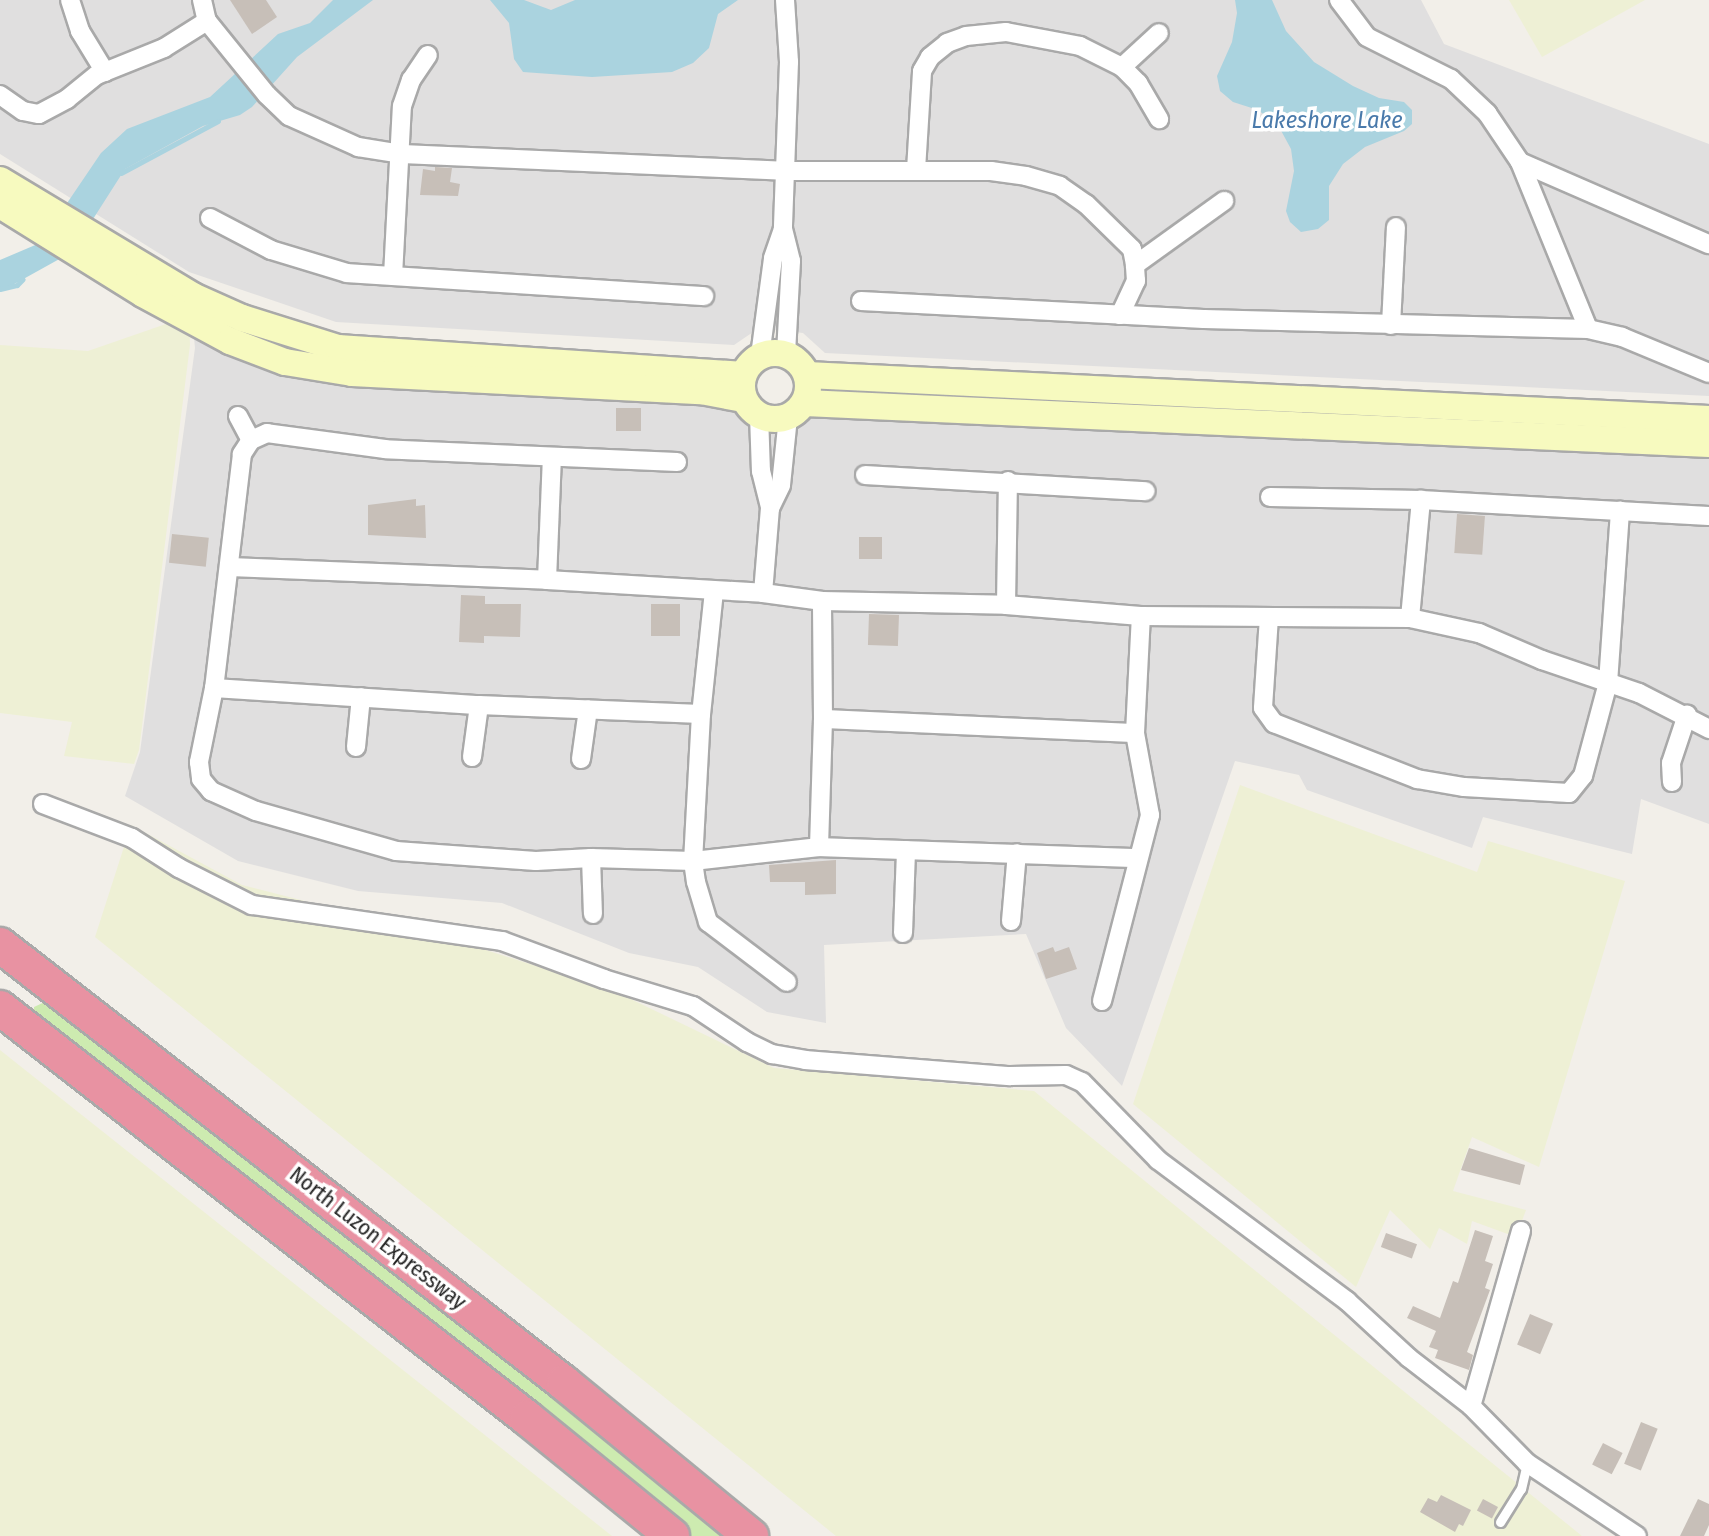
<!DOCTYPE html>
<style>
body{margin:0}
#map{position:relative;width:1709px;height:1536px;overflow:hidden;background:#f2efe9;font-family:"Fira Sans Condensed",sans-serif}
div>[style]{position:absolute}
[style*='--x']{left:calc(var(--x)*1px);top:calc(var(--y)*1px);width:calc(var(--w)*1px);rotate:calc(var(--a)*1deg)}
.residential>*{inset:0;background:#e0dfdf}
.farmland>*{inset:0;background:#eef0d5}
.grass>*{inset:0;background:#cdebb0}
.water>*{inset:0;background:#aad3df}
.stream>*{height:5px;margin:-2.5px;padding:0 2.5px;transform-origin:2.5px;border-radius:2.5px;background:#aad3df}
.building>*{inset:0;background:#c7bfb8;transform-origin:0 0}
.roads{filter:drop-shadow(2px 0 #a9a9a9) drop-shadow(-2px 0 #a9a9a9) drop-shadow(0 2px #a9a9a9) drop-shadow(0 -2px #a9a9a9)}
.lane>*{height:9px;margin:-4.5px;padding:0 4.5px;transform-origin:4.5px;border-radius:4.5px;background:#fff}
.street>*{height:18px;margin:-9px;padding:0 9px;transform-origin:9px;border-radius:9px;background:#fff}
.secondary>*{height:26px;margin:-13px;padding:0 13px;transform-origin:13px;border-radius:13px;background:#f7fabf}
.secondary>.ring{margin:-13px;padding:0;box-sizing:content-box;background:none;border:26px solid #f7fabf;border-radius:50%}
.highway>*{height:34px;margin:-17px;padding:0 17px;transform-origin:17px;border-radius:17px;background:#e892a2}
span{translate:-50% -50%;white-space:nowrap;text-align:center;line-height:1.15;-webkit-text-stroke:7px #fff;paint-order:stroke}
.street-label{font-size:22px;color:#222}
.water-label{font-size:24px;color:#4a7aab;font-style:italic}
</style>
<div id="map">
<div class="residential">
<i style="clip-path:polygon(0 0,1421px 0,1444px 44px,1709px 144px,1709px 396px,825px 353px,803px 333px,759px 328px,734px 345px,336px 322px,189px 272px,0 154px)"></i>
<i style="clip-path:polygon(192px 317px,337px 367px,751px 405px,797px 407px,822px 389px,1305px 418px,1709px 431px,1709px 824px,1641px 799px,1632px 854px,1483px 817px,1472px 848px,1307px 790px,1299px 775px,1235px 761px,1122px 1086px,1066px 1028px,1026px 934px,824px 945px,826px 1023px,767px 1012px,698px 967px,629px 953px,502px 903px,358px 891px,238px 861px,125px 796px,140px 752px,195px 348px)"></i>
</div>
<div class="farmland">
<i style="clip-path:polygon(1509px 0,1645px 0,1542px 57px)"></i>
<i style="clip-path:polygon(189px 316px,190px 345px,139px 750px,134px 764px,64px 756px,72px 722px,0 713px,0 345px,88px 351px)"></i>
<i style="clip-path:polygon(1240px 785px,1477px 872px,1488px 841px,1625px 881px,1539px 1167px,1472px 1137px,1453px 1191px,1526px 1210px,1516px 1237px,1472px 1221px,1467px 1244px,1439px 1228px,1430px 1249px,1390px 1210px,1356px 1287px,1133px 1104px)"></i>
<i style="clip-path:polygon(131px 825px,242px 885px,445px 937px,612px 990px,774px 1068px,1034px 1091px,1582px 1536px,836px 1536px,95px 937px)"></i>
<i style="clip-path:polygon(0 1050px,612px 1536px,0 1536px)"></i>
</div>
<div class="grass">
<i style="clip-path:polygon(49px 1000px,738px 1536px,685px 1536px,34px 1015px,34px 1007px)"></i>
</div>
<div class="water">
<i style="clip-path:polygon(333px 0,373px 0,297px 57px,252px 107px,240px 115px,203px 126px,125px 169px,72px 252px,0 292px,0 260px,40px 243px,101px 153px,127px 129px,210px 97px,278px 34px,310px 23px)"></i>
<i style="clip-path:polygon(490px 0,524px 0,551px 10px,575px 0,738px 0,718px 14px,709px 48px,693px 63px,672px 72px,592px 77px,523px 72px,514px 59px,509px 23px)"></i>
<i style="clip-path:polygon(1235px 0,1272px 0,1286px 31px,1314px 62px,1353px 86px,1379px 98px,1404px 102px,1412px 110px,1412px 124px,1404px 131px,1365px 147px,1343px 164px,1329px 186px,1329px 220px,1318px 229px,1301px 232px,1290px 222px,1286px 211px,1294px 171px,1291px 149px,1278px 125px,1258px 110px,1233px 102px,1220px 91px,1217px 76px,1232px 42px,1237px 13px)"></i>
</div>
<div class="stream">
<i style="--x:121;--y:173;--w:110;--a:-28.2"></i>
<i style="--x:0;--y:289;--w:17;--a:-13"></i>
<i style="--x:17;--y:285;--w:8;--a:-45"></i>
</div>
<div class="building">
<i style="clip-path:polygon(230px 0,266px 0,277px 17px,252px 34px)"></i>
<i style="clip-path:polygon(435px 167px,452px 168px,450px 182px,460px 184px,458px 196px,420px 195px,423px 169px,435px 171px)"></i>
<i style="left:616px;top:408px;width:25px;height:23px"></i>
<i style="clip-path:polygon(416px 499px,416px 506px,425px 505px,426px 538px,368px 535px,368px 505px)"></i>
<i style="left:1457px;top:514px;width:28px;height:39px;rotate:4deg"></i>
<i style="left:172px;top:534px;width:37px;height:29px;rotate:6deg"></i>
<i style="left:859px;top:537px;width:23px;height:22px"></i>
<i style="clip-path:polygon(461px 595px,485px 596px,485px 604px,521px 604px,520px 637px,484px 636px,484px 643px,459px 642px)"></i>
<i style="left:651px;top:604px;width:29px;height:32px"></i>
<i style="left:869px;top:614px;width:30px;height:31px;rotate:2deg"></i>
<i style="clip-path:polygon(836px 860px,836px 894px,805px 895px,805px 882px,770px 882px,769px 865px)"></i>
<i style="clip-path:polygon(1053px 947px,1055px 952px,1069px 947px,1077px 969px,1046px 979px,1037px 953px)"></i>
<i style="clip-path:polygon(1469px 1148px,1525px 1165px,1520px 1185px,1461px 1170px)"></i>
<i style="clip-path:polygon(1475px 1230px,1493px 1236px,1485px 1261px,1493px 1264px,1485px 1288px,1490px 1290px,1467px 1352px,1473px 1355px,1469px 1370px,1435px 1358px,1438px 1350px,1429px 1347px,1436px 1331px,1407px 1318px,1413px 1306px,1440px 1318px,1453px 1281px,1458px 1283px)"></i>
<i style="left:1386px;top:1233px;width:33px;height:15px;rotate:20deg"></i>
<i style="left:1530px;top:1314px;width:25px;height:33px;rotate:23deg"></i>
<i style="left:1641px;top:1422px;width:18px;height:45px;rotate:22deg"></i>
<i style="left:1603px;top:1443px;width:22px;height:24px;rotate:27deg"></i>
<i style="clip-path:polygon(1441px 1495px,1471px 1510px,1463px 1526px,1459px 1524px,1455px 1532px,1420px 1512px,1428px 1498px,1437px 1502px)"></i>
<i style="left:1483px;top:1499px;width:17px;height:13px;rotate:28deg"></i>
<i style="clip-path:polygon(1698px 1499px,1709px 1504px,1709px 1525px,1704px 1536px,1680px 1536px)"></i>
</div>
<div class="roads">
<div class="lane">
<i style="--x:1500;--y:1522;--w:39;--a:-58"></i>
<i style="--x:1521;--y:1489;--w:27;--a:-77"></i>
</div>
<div class="street">
<i style="--x:70;--y:0;--w:33;--a:72"></i>
<i style="--x:80;--y:31;--w:48;--a:58.6"></i>
<i style="--x:202;--y:0;--w:22;--a:77"></i>
<i style="--x:207;--y:21;--w:95;--a:51"></i>
<i style="--x:267;--y:95;--w:30;--a:44"></i>
<i style="--x:289;--y:116;--w:76;--a:24.2"></i>
<i style="--x:358;--y:147;--w:45;--a:9"></i>
<i style="--x:402;--y:154;--w:382;--a:2.5"></i>
<i style="--x:784;--y:171;--w:207;--a:0"></i>
<i style="--x:991;--y:171;--w:35;--a:8"></i>
<i style="--x:1026;--y:176;--w:35;--a:16"></i>
<i style="--x:1060;--y:186;--w:32;--a:35"></i>
<i style="--x:1086;--y:204;--w:64;--a:44.4"></i>
<i style="--x:1132;--y:249;--w:16;--a:79"></i>
<i style="--x:785;--y:0;--w:62;--a:86.3"></i>
<i style="--x:789;--y:62;--w:167;--a:92.1"></i>
<i style="--x:783;--y:229;--w:33;--a:76"></i>
<i style="--x:791;--y:261;--w:93;--a:93.1"></i>
<i style="--x:1339;--y:0;--w:46;--a:52.9"></i>
<i style="--x:1367;--y:37;--w:94;--a:26.6"></i>
<i style="--x:1451;--y:79;--w:50;--a:43.4"></i>
<i style="--x:1487;--y:113;--w:59;--a:56"></i>
<i style="--x:1520;--y:162;--w:180;--a:67.8"></i>
<i style="--x:1122;--y:67;--w:50;--a:-42.6"></i>
<i style="--x:0;--y:95;--w:28;--a:35"></i>
<i style="--x:23;--y:111;--w:16;--a:11"></i>
<i style="--x:39;--y:114;--w:32;--a:-28"></i>
<i style="--x:67;--y:99;--w:38;--a:-39"></i>
<i style="--x:97;--y:75;--w:72;--a:-21.9"></i>
<i style="--x:164;--y:48;--w:51;--a:-32.1"></i>
<i style="--x:1520;--y:162;--w:206;--a:23.5"></i>
<i style="--x:916;--y:170;--w:99;--a:-86.5"></i>
<i style="--x:922;--y:71;--w:16;--a:-60"></i>
<i style="--x:930;--y:57;--w:22;--a:-39"></i>
<i style="--x:947;--y:43;--w:20;--a:-20"></i>
<i style="--x:966;--y:36;--w:40;--a:-5.7"></i>
<i style="--x:1006;--y:32;--w:75;--a:10.7"></i>
<i style="--x:1080;--y:46;--w:47;--a:26.6"></i>
<i style="--x:1122;--y:67;--w:23;--a:45"></i>
<i style="--x:1138;--y:83;--w:42;--a:59.7"></i>
<i style="--x:210;--y:218;--w:69;--a:27.7"></i>
<i style="--x:271;--y:250;--w:79;--a:16.8"></i>
<i style="--x:347;--y:273;--w:358;--a:3.7"></i>
<i style="--x:393;--y:276;--w:170;--a:-87"></i>
<i style="--x:402;--y:106;--w:28;--a:-71"></i>
<i style="--x:411;--y:80;--w:30;--a:-56"></i>
<i style="--x:861;--y:301;--w:343;--a:3"></i>
<i style="--x:1204;--y:319;--w:384;--a:1.5"></i>
<i style="--x:1588;--y:329;--w:35;--a:13"></i>
<i style="--x:1622;--y:337;--w:94;--a:22.5"></i>
<i style="--x:1120;--y:315;--w:38;--a:-65"></i>
<i style="--x:1136;--y:281;--w:16;--a:-94"></i>
<i style="--x:1135;--y:265;--w:110;--a:-35.7"></i>
<i style="--x:1391;--y:325;--w:98;--a:-87.1"></i>
<i style="--x:760;--y:356;--w:99;--a:-82.4"></i>
<i style="--x:773;--y:258;--w:31;--a:-71"></i>
<i style="--x:759;--y:415;--w:56;--a:88"></i>
<i style="--x:761;--y:471;--w:38;--a:76"></i>
<i style="--x:238;--y:416;--w:27;--a:62"></i>
<i style="--x:677;--y:462;--w:292;--a:-177.5"></i>
<i style="--x:385;--y:449;--w:119;--a:-172.3"></i>
<i style="--x:267;--y:433;--w:17;--a:156"></i>
<i style="--x:251;--y:440;--w:17;--a:123"></i>
<i style="--x:242;--y:454;--w:236;--a:96.8"></i>
<i style="--x:214;--y:688;--w:76;--a:101.5"></i>
<i style="--x:199;--y:762;--w:17;--a:83"></i>
<i style="--x:201;--y:779;--w:16;--a:50"></i>
<i style="--x:211;--y:791;--w:49;--a:24"></i>
<i style="--x:256;--y:811;--w:146;--a:15.9"></i>
<i style="--x:396;--y:851;--w:140;--a:4.1"></i>
<i style="--x:536;--y:861;--w:55;--a:-3.1"></i>
<i style="--x:591;--y:858;--w:102;--a:1.7"></i>
<i style="--x:693;--y:861;--w:127;--a:-6.3"></i>
<i style="--x:819;--y:847;--w:319;--a:2"></i>
<i style="--x:865;--y:475;--w:281;--a:3.3"></i>
<i style="--x:1270;--y:497;--w:151;--a:1.1"></i>
<i style="--x:1421;--y:500;--w:288;--a:3.2"></i>
<i style="--x:230;--y:567;--w:317;--a:2.3"></i>
<i style="--x:547;--y:580;--w:216;--a:3.4"></i>
<i style="--x:763;--y:593;--w:60;--a:7.7"></i>
<i style="--x:822;--y:601;--w:184;--a:1.2"></i>
<i style="--x:1006;--y:605;--w:135;--a:4.7"></i>
<i style="--x:1141;--y:616;--w:269;--a:0.4"></i>
<i style="--x:1410;--y:618;--w:71;--a:12.3"></i>
<i style="--x:1479;--y:633;--w:69;--a:23.2"></i>
<i style="--x:1542;--y:660;--w:102;--a:18.8"></i>
<i style="--x:1639;--y:693;--w:79;--a:27.2"></i>
<i style="--x:547;--y:580;--w:122;--a:-87.7"></i>
<i style="--x:714;--y:591;--w:124;--a:96"></i>
<i style="--x:701;--y:714;--w:147;--a:93.1"></i>
<i style="--x:693;--y:861;--w:21;--a:82"></i>
<i style="--x:696;--y:882;--w:42;--a:73.3"></i>
<i style="--x:708;--y:922;--w:99;--a:37.2"></i>
<i style="--x:763;--y:593;--w:85;--a:-85.3"></i>
<i style="--x:770;--y:508;--w:25;--a:-64"></i>
<i style="--x:781;--y:485;--w:68;--a:-84.1"></i>
<i style="--x:1006;--y:605;--w:124;--a:-89.1"></i>
<i style="--x:1269;--y:617;--w:91;--a:93.8"></i>
<i style="--x:1263;--y:708;--w:19;--a:54"></i>
<i style="--x:1274;--y:723;--w:154;--a:21.4"></i>
<i style="--x:1417;--y:779;--w:48;--a:9.7"></i>
<i style="--x:1464;--y:787;--w:105;--a:3.3"></i>
<i style="--x:1569;--y:793;--w:22;--a:-51"></i>
<i style="--x:1583;--y:776;--w:96;--a:-75"></i>
<i style="--x:1608;--y:683;--w:173;--a:-86"></i>
<i style="--x:1410;--y:618;--w:119;--a:-84.7"></i>
<i style="--x:214;--y:688;--w:266;--a:3.7"></i>
<i style="--x:479;--y:705;--w:222;--a:2.3"></i>
<i style="--x:823;--y:719;--w:312;--a:2.6"></i>
<i style="--x:356;--y:747;--w:50;--a:-84.3"></i>
<i style="--x:472;--y:757;--w:52;--a:-82.3"></i>
<i style="--x:581;--y:759;--w:50;--a:-82"></i>
<i style="--x:1672;--y:782;--w:19;--a:-93"></i>
<i style="--x:1671;--y:763;--w:51;--a:-71.6"></i>
<i style="--x:43;--y:804;--w:95;--a:20.9"></i>
<i style="--x:132;--y:838;--w:56;--a:32.6"></i>
<i style="--x:179;--y:868;--w:82;--a:26.9"></i>
<i style="--x:252;--y:905;--w:253;--a:8.2"></i>
<i style="--x:502;--y:941;--w:109;--a:20.4"></i>
<i style="--x:604;--y:979;--w:93;--a:16.9"></i>
<i style="--x:693;--y:1006;--w:65;--a:33.7"></i>
<i style="--x:747;--y:1042;--w:28;--a:26"></i>
<i style="--x:772;--y:1054;--w:34;--a:10"></i>
<i style="--x:805;--y:1060;--w:206;--a:4.5"></i>
<i style="--x:1010;--y:1076;--w:56;--a:-1"></i>
<i style="--x:1066;--y:1075;--w:17;--a:24"></i>
<i style="--x:1082;--y:1082;--w:109;--a:45.7"></i>
<i style="--x:1158;--y:1160;--w:236;--a:36.7"></i>
<i style="--x:1347;--y:1301;--w:84;--a:42.6"></i>
<i style="--x:1409;--y:1358;--w:78;--a:37.7"></i>
<i style="--x:819;--y:847;--w:128;--a:-88.2"></i>
<i style="--x:823;--y:719;--w:118;--a:-90.5"></i>
<i style="--x:591;--y:858;--w:56;--a:88"></i>
<i style="--x:1011;--y:921;--w:68;--a:-85"></i>
<i style="--x:903;--y:933;--w:83;--a:-87.9"></i>
<i style="--x:1102;--y:1001;--w:192;--a:-75.5"></i>
<i style="--x:1150;--y:815;--w:83;--a:-100.4"></i>
<i style="--x:1135;--y:733;--w:117;--a:-87.1"></i>
<i style="--x:1521;--y:1231;--w:182;--a:105.9"></i>
<i style="--x:1471;--y:1406;--w:80;--a:45.5"></i>
<i style="--x:1527;--y:1463;--w:132;--a:33.6"></i>
</div>
<div class="secondary">
<i style="--x:0;--y:180;--w:225;--a:31"></i>
<i style="--x:193;--y:296;--w:54;--a:24.2"></i>
<i style="--x:242;--y:318;--w:101;--a:17.4"></i>
<i style="--x:338;--y:348;--w:403;--a:3.8"></i>
<i style="--x:0;--y:205;--w:168;--a:31.9"></i>
<i style="--x:143;--y:294;--w:99;--a:28.4"></i>
<i style="--x:230;--y:341;--w:59;--a:20.9"></i>
<i style="--x:285;--y:362;--w:68;--a:9.3"></i>
<i style="--x:352;--y:373;--w:349;--a:3"></i>
<i style="--x:701;--y:391;--w:43;--a:10.8"></i>
<i class="ring" style="left:742px;top:353px;width:40px;height:40px"></i>
<i style="--x:807;--y:375;--w:903;--a:2.79"></i>
<i style="--x:805;--y:403;--w:905;--a:2.6"></i>
</div>
<div class="highway">
<i style="--x:0;--y:945;--w:714;--a:37.83"></i>
<i style="--x:564;--y:1383;--w:242;--a:39.3"></i>
<i style="--x:0;--y:1008;--w:668;--a:37.88"></i>
<i style="--x:527;--y:1418;--w:187;--a:39.1"></i>
</div>
</div>
<div class="street-label">
<span style="left:378px;top:1238px;rotate:38deg">North Luzon Expressway</span>
</div>
<div class="water-label">
<span style="left:1327px;top:121px">Lakeshore Lake</span>
</div>
</div>
